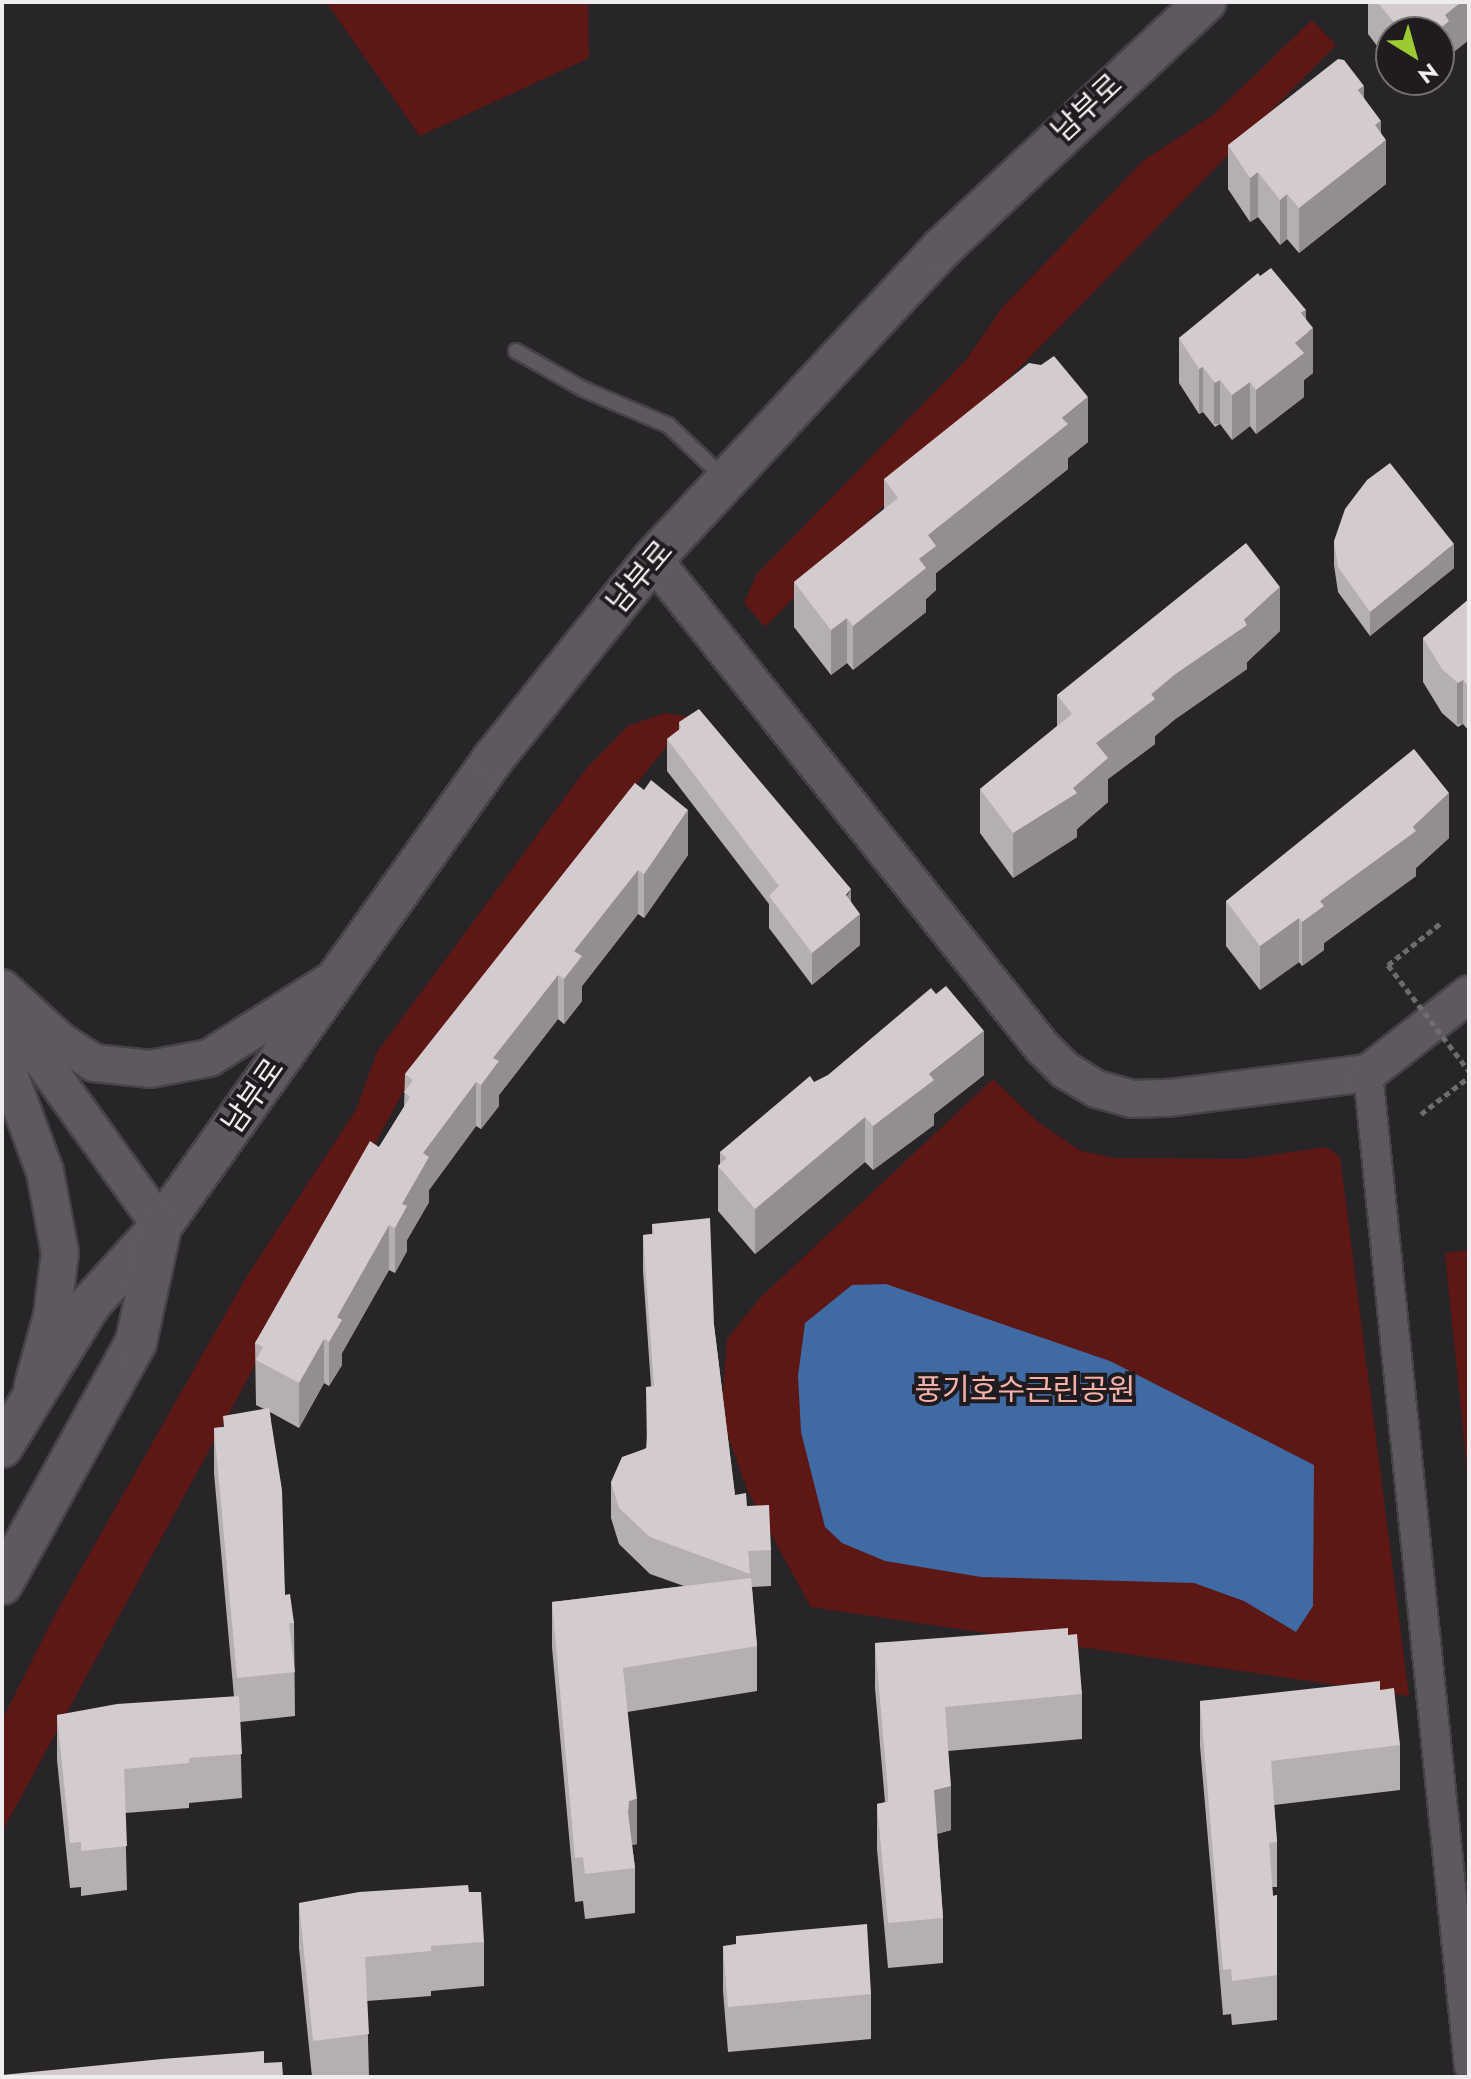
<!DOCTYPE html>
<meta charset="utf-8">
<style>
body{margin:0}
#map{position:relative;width:1471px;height:2079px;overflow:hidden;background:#282529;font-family:Jost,"Noto Sans KR",sans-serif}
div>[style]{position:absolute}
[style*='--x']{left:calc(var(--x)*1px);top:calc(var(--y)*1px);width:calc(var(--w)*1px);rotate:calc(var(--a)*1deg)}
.green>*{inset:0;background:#5d1714}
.water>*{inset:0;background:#3f6aa4}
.path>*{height:5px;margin-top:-2.5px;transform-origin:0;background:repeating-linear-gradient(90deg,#6e6c6f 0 6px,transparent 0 10px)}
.roads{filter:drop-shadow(2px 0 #464347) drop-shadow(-2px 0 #464347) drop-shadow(0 2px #464347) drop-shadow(0 -2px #464347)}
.service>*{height:14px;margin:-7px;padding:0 7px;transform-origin:7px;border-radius:7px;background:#5d595e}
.minor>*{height:28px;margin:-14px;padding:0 14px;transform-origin:14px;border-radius:14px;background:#5d595e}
.tertiary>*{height:36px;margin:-18px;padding:0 18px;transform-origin:18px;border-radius:18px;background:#5d595e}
.secondary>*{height:40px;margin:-20px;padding:0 20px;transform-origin:20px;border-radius:20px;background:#5d595e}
.path-bridge>*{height:5px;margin-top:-2.5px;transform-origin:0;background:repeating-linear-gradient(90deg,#6e6c6f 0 6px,transparent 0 10px)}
.wall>*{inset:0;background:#b5afb1}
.shaded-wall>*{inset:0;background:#948e90;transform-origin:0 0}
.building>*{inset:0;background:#d3cbce}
span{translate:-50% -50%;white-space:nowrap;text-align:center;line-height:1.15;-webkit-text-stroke:8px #1f1b1f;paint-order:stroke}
.street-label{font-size:30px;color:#eeecef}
.park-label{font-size:30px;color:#f5b1a8}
.frame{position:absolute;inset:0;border:4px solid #eeecef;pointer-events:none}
.north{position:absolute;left:1375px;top:16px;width:80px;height:80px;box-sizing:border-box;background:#1f1b1f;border:2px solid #726f72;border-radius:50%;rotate:143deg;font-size:22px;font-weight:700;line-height:32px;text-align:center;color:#eeecef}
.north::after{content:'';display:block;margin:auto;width:28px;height:36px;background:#9cca32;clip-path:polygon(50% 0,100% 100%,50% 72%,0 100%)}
</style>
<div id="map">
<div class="green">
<i style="clip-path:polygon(326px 2px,588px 2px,589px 58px,420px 136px)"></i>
<i style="clip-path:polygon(1312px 20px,1336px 45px,765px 627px,744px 603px,757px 574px,967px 359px,1001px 309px,1144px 160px,1212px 116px)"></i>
<i style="clip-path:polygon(665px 713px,690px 717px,472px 990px,408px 1083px,2px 1832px,2px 1720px,57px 1611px,247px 1276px,356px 1110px,377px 1052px,586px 769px,628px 726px)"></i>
<i style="clip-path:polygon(993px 1079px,1038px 1122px,1079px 1150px,1113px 1158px,1244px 1159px,1326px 1147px,1340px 1157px,1409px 1696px,811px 1607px,748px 1492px,721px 1416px,727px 1339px,759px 1299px)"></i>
<i style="clip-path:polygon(1469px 1250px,1469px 1488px,1445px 1253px)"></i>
</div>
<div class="water">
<i style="clip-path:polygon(886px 1284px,1110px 1361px,1314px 1465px,1313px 1606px,1296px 1632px,1244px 1601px,1194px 1583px,981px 1577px,885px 1561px,842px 1543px,825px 1527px,801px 1432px,798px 1376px,805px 1323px,852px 1285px)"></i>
</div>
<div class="path">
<i style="--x:1388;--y:965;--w:69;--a:-38.5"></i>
<i style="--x:1421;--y:1114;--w:61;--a:-37.6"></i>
</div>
<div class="roads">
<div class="service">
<i style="--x:516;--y:351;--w:77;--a:29.6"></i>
<i style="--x:583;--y:389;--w:92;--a:23"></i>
<i style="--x:668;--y:425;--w:76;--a:43.4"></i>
</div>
<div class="minor">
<i style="--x:1368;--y:1073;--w:998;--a:84.19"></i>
</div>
<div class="tertiary">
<i style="--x:653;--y:559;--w:624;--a:51.44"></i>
<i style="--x:1042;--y:1047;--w:33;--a:45"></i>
<i style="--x:1065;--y:1070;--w:37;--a:31"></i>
<i style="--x:1097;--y:1089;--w:36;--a:16"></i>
<i style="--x:1132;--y:1099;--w:37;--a:-2"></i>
<i style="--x:1169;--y:1098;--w:201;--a:-7.2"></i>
<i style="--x:1368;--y:1073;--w:128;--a:-38"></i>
<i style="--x:2;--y:988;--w:79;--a:42.4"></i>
<i style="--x:60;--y:1041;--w:40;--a:32.9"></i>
<i style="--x:94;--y:1063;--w:56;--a:6.1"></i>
<i style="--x:150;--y:1069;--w:60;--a:-10.6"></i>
<i style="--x:209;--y:1058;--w:148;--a:-32.3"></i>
<i style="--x:10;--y:1016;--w:259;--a:54.3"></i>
<i style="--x:2;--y:1055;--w:125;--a:69.8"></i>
<i style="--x:45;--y:1172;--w:82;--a:79.5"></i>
<i style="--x:60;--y:1253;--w:64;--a:97.2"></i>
<i style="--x:52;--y:1316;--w:72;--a:105.4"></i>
</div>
<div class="secondary">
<i style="--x:2;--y:1447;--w:169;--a:-58.3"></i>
<i style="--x:91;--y:1303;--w:104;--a:-47.7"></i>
<i style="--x:161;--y:1226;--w:573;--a:-54.59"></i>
<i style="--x:493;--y:759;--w:256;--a:-51.3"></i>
<i style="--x:653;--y:559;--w:423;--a:-47.1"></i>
<i style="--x:941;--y:249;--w:362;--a:-43.1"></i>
<i style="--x:2;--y:1584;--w:277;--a:-61"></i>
<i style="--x:136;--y:1342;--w:119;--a:-77.8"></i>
</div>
</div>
<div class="path-bridge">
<i style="--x:1388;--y:965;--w:133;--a:52.6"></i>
</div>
<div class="wall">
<i style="clip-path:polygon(1368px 2px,1469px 2px,1449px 56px,1449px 66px,1439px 74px,1439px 32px,1391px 32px,1391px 64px,1368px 34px)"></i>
<i style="clip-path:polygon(1364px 98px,1381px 132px,1386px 184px,1299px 253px,1287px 239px,1280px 245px,1258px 217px,1250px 222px,1228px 189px,1228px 145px)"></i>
<i style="clip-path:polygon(1260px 276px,1306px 318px,1313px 373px,1304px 380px,1304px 397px,1256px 434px,1250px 426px,1232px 440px,1220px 424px,1215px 427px,1203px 412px,1199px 414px,1179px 383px,1179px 338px)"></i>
<i style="clip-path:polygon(1088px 442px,1068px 458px,1068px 469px,936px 573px,936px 590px,926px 599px,926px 612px,853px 670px,847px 663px,831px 675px,794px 627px,794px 582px,884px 509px,884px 479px)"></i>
<i style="clip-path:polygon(1334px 541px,1454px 568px,1370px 636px,1338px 592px,1334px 565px)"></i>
<i style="clip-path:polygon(1469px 599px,1469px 731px,1463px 724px,1458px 727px,1442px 713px,1423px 682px,1423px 638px)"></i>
<i style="clip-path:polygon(1280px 631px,1247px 662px,1247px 669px,1174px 720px,1155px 736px,1155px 744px,1108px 779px,1108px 802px,1077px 829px,1077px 837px,1013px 878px,980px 833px,980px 789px,1057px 726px,1057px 695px)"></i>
<i style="clip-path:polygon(679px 722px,851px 901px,860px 945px,812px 985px,769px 928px,769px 904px,667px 771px,667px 739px,679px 730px)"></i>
<i style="clip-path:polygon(635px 783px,688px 855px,644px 918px,638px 914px,582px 986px,582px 1001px,564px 1024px,558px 1019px,499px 1095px,499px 1106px,481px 1129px,476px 1126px,429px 1190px,429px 1202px,407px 1240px,407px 1251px,395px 1273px,389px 1270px,342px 1353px,342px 1365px,329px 1386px,324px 1383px,299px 1428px,270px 1412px,285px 1595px,294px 1623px,295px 1716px,240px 1722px,242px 1798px,189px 1803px,189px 1808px,125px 1813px,127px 1890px,81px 1896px,81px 1887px,70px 1888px,57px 1760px,57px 1715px,234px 1697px,214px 1473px,214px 1428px,223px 1427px,264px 1409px,256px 1405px,255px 1343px,379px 1147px,404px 1107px,405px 1074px)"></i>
<i style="clip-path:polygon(1449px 838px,1416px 868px,1416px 876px,1324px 943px,1324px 950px,1302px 966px,1299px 962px,1260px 990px,1226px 946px,1226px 901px)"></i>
<i style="clip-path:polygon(984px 1075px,934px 1114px,934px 1125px,873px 1170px,865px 1162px,755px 1254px,718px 1211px,718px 1166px,720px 1164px,720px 1152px,814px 1082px)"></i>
<i style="clip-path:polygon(652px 1224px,714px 1325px,735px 1495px,747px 1506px,771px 1550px,771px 1586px,752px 1587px,757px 1646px,757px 1691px,627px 1712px,637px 1844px,632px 1845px,635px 1868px,635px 1913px,585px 1919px,583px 1901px,575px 1902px,552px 1647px,552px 1602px,684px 1586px,650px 1574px,619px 1544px,611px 1518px,611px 1482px,646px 1448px,651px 1386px,643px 1271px,643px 1235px,652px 1234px)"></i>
<i style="clip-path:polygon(1068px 1635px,1082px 1694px,1082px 1739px,948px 1751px,951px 1830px,937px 1834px,943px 1918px,943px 1963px,888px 1968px,877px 1849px,877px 1804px,885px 1802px,875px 1688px,875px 1643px)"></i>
<i style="clip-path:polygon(1380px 1689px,1400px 1745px,1400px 1790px,1274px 1805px,1277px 1842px,1277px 1887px,1272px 1887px,1273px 1896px,1277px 1895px,1277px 2020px,1232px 2025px,1231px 2014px,1223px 2015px,1200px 1746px,1200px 1701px)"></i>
<i style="clip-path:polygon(469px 1892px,484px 1942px,484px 1986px,431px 1991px,431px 1996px,367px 2001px,369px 2077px,312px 2077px,299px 1948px,299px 1903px)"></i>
<i style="clip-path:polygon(723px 1946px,871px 1994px,871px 2039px,728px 2052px,723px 1991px)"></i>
</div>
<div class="shaded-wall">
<i style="clip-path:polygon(1461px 2px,1469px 2px,1469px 40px,1449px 56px,1449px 66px,1439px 74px,1439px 32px,1436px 32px,1445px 15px)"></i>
<i style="clip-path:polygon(1364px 86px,1364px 130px,1358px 90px)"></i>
<i style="clip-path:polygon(1381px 121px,1381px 144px,1386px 140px,1386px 184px,1299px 253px,1299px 208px,1375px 125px)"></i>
<i style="clip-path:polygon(1258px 172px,1258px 217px,1250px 222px,1250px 178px)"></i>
<i style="clip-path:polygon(1287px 194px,1287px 239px,1280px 245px,1280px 200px)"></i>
<i style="clip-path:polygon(1306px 310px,1306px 334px,1313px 328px,1313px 373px,1304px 380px,1304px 397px,1256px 434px,1256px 390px,1295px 343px,1301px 313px)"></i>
<i style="left:1203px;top:367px;width:45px;height:4px;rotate:90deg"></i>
<i style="left:1220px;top:380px;width:44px;height:6px;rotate:90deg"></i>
<i style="clip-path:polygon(1250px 382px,1250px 426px,1232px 440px,1232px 395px)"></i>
<i style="clip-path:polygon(1088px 397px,1088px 442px,1068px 458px,1068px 469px,936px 573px,936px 590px,926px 599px,926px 612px,853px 670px,853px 626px,919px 559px,928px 535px,1062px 418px)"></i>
<i style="clip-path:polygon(1454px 544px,1454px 568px,1370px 636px,1370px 612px)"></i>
<i style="clip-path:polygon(1280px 587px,1280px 631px,1247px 662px,1247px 669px,1174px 720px,1155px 736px,1155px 744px,1108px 779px,1108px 802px,1077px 829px,1077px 837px,1013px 878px,1013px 833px,1073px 788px,1096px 743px,1174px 675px,1244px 620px)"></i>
<i style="clip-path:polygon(847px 618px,847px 663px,831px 675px,831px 630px)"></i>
<i style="left:1463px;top:680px;width:44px;height:6px;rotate:90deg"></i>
<i style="clip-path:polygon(1449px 793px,1449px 838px,1416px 868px,1416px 876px,1324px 943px,1324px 950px,1302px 966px,1302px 922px,1320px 901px,1413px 827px)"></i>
<i style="clip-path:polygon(688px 810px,688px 855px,644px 918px,644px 874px)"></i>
<i style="clip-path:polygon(638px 870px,638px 914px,582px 986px,582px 1001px,564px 1024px,564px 979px,574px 951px)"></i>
<i style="clip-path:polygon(851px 889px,851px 920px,860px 914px,860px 945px,812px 985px,812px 953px)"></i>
<i style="clip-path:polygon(1299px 918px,1299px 962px,1260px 990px,1260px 946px)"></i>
<i style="clip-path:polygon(558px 975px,558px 1019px,499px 1095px,499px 1106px,481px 1129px,481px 1085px,493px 1058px)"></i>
<i style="clip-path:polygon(984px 1031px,984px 1075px,934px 1114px,934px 1125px,873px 1170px,873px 1126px,929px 1074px)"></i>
<i style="clip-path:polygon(476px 1082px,476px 1126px,429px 1190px,429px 1202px,407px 1240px,407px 1251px,395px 1273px,395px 1228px,402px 1204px,423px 1153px)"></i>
<i style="clip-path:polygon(865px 1117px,865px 1162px,755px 1254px,755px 1209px)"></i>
<i style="clip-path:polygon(389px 1225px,389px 1270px,342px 1353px,342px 1365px,329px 1386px,329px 1342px,337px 1317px)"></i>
<i style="clip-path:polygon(324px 1339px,324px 1383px,299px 1428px,299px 1383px)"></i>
<i style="clip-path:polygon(951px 1786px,951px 1830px,934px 1834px,934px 1790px)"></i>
<i style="clip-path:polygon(637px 1799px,637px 1844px,629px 1846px,628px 1813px,629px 1801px)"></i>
</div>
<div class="building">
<i style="clip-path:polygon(1377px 2px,1461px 2px,1445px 15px,1449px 21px,1436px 32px,1428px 32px,1422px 26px,1415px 32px,1402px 32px)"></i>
<i style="clip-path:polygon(1338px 59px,1344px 60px,1364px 86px,1358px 90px,1381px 121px,1375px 125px,1386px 140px,1299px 208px,1287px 194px,1280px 200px,1258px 172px,1250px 178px,1228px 145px)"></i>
<i style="clip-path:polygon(1271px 268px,1306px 310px,1301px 313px,1313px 328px,1295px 343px,1304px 353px,1256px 390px,1250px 382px,1232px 395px,1220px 380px,1215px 383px,1203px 367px,1199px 369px,1179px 338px,1258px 273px,1260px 276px)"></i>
<i style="clip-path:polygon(1054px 356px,1088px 397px,1062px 418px,1068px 424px,928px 535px,936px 546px,919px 559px,926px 568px,853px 626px,847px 618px,831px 630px,794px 582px,898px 498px,884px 479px,1029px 363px,1041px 365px)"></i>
<i style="clip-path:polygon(1390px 463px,1454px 544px,1370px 612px,1338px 567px,1334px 541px,1345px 509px,1367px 480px)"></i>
<i style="clip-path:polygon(1246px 543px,1280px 587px,1244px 620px,1247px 625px,1174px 675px,1151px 694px,1155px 699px,1096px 743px,1108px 758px,1073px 788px,1077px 793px,1013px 833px,980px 789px,1072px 714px,1057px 695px)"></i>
<i style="clip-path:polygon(1469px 599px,1469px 687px,1463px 680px,1458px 683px,1442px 669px,1423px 638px)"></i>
<i style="clip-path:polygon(699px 709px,851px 889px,846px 895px,860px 914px,812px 953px,769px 896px,779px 886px,667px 739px,681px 728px,679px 722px)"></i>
<i style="clip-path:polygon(1414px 749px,1449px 793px,1413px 827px,1416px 831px,1320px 901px,1324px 906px,1302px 922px,1299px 918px,1260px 946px,1226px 901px)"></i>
<i style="clip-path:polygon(651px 780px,688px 810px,644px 874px,638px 870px,574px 951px,582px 956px,564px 979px,558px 975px,493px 1058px,499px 1061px,481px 1085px,476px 1082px,423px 1153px,429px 1157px,402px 1204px,407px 1206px,395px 1228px,389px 1225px,337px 1317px,342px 1320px,329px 1342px,324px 1339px,299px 1383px,256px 1360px,263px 1347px,255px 1343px,370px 1141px,379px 1147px,410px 1097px,404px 1092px,413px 1080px,405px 1074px,635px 783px,644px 790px)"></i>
<i style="clip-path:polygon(946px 986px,984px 1031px,929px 1074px,934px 1080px,873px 1126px,865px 1117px,755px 1209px,718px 1166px,727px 1158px,720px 1152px,810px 1076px,814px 1082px,828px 1075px,931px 988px,936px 994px)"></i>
<i style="clip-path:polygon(710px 1218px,714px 1325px,735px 1495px,746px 1493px,747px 1506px,769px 1505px,771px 1550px,748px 1551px,750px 1574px,650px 1537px,619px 1508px,611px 1482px,622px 1457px,647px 1448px,646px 1387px,654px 1386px,643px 1235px,654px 1234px,652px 1224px)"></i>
<i style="clip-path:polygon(269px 1408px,282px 1490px,285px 1595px,290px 1594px,294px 1623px,289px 1623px,295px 1672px,237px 1678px,214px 1428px,224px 1427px,223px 1416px)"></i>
<i style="clip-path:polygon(751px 1578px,757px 1646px,623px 1668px,637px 1799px,629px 1801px,628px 1813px,635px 1868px,585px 1874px,583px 1857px,575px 1858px,552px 1602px)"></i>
<i style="clip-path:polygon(1068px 1628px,1068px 1635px,1077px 1634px,1082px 1694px,945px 1707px,951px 1786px,934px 1790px,943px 1918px,888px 1923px,877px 1804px,888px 1802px,888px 1791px,875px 1643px)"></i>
<i style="clip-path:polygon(1380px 1681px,1380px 1690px,1394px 1688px,1400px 1745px,1271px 1761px,1277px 1842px,1269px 1843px,1273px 1896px,1277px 1895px,1277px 1975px,1232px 1981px,1231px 1969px,1223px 1970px,1200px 1701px)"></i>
<i style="clip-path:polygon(239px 1696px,242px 1754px,189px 1758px,189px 1763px,124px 1769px,127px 1846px,81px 1851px,81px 1842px,70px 1843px,57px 1715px,117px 1704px)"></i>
<i style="clip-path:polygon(468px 1885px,469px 1892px,481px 1892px,484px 1942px,431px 1946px,431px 1951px,365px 1957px,369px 2034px,313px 2041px,299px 1903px,359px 1892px)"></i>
<i style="clip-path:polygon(867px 1924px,871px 1994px,728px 2007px,723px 1946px,736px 1944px,736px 1936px)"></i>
<i style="clip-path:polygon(264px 2051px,264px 2063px,282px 2062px,283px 2077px,2px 2077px,2px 2075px,162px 2059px)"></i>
</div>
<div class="street-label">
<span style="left:1087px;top:108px;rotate:-43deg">남부로</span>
<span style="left:640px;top:577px;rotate:-50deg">남부로</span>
<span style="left:253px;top:1096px;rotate:-55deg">남부로</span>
</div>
<div class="park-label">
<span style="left:1025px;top:1390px">풍기호수근린공원</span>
</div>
<div class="frame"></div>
<div class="north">N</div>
</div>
